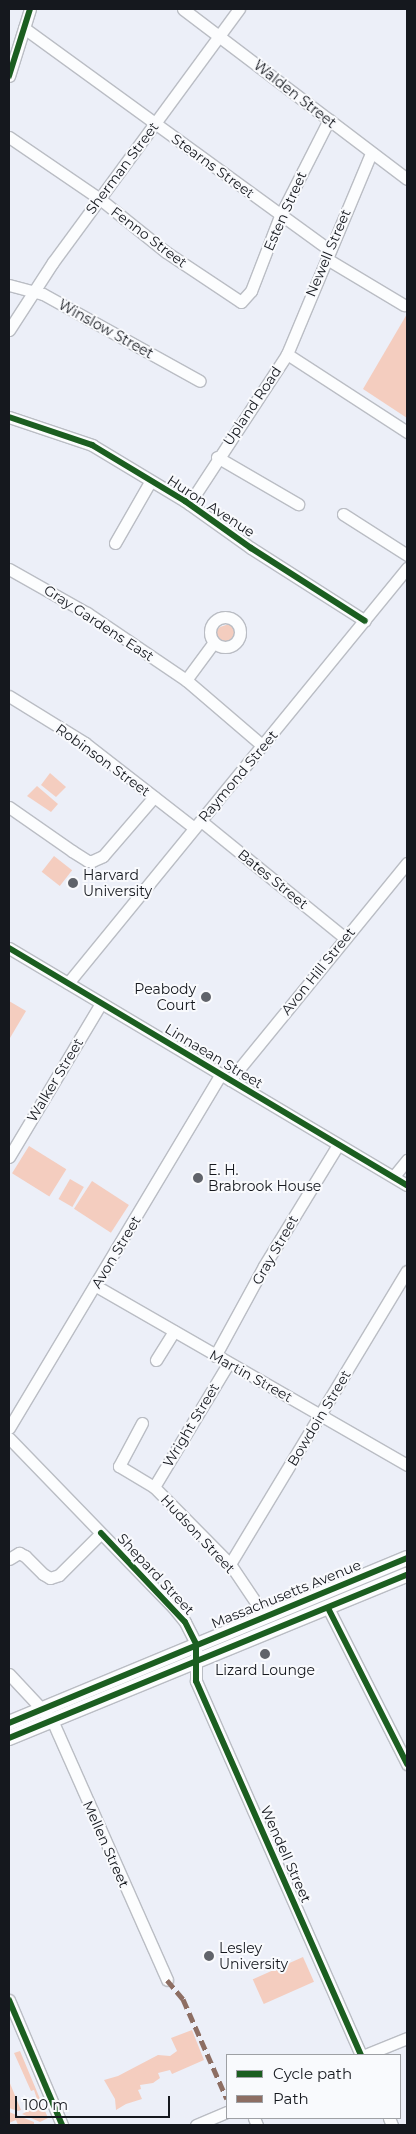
<!DOCTYPE html>
<style>
body{margin:0}
#map{position:relative;width:416px;height:2134px;overflow:hidden;background:#eceff8;font-family:Montserrat,sans-serif}
div>[style]{position:absolute}
[style*='--x']{left:calc(var(--x)*1px);top:calc(var(--y)*1px);width:calc(var(--w)*1px);rotate:calc(var(--a)*1deg)}
.green>*{inset:0;background:#f4cdbf;transform-origin:0 0}
.roads{filter:drop-shadow(1px 0 #babdc4) drop-shadow(-1px 0 #babdc4) drop-shadow(0 1px #babdc4) drop-shadow(0 -1px #babdc4)}
.minor>*{height:11px;margin:-5.5px;padding:0 5.5px;transform-origin:5.5px;border-radius:5.5px;background:#fcfdfe}
.minor>.ring{margin:-5.5px;padding:0;box-sizing:content-box;background:none;border:11px solid #fcfdfe;border-radius:50%}
.major>*{height:14px;margin:-7px;padding:0 7px;transform-origin:7px;border-radius:7px;background:#fcfdfe}
.quiet>*{height:5px;margin-top:-2.5px;transform-origin:0;background:repeating-linear-gradient(90deg,#8d6e63 0 10px,transparent 0 15px)}
.cycleway>*{height:6px;margin:-3px;padding:0 3px;transform-origin:3px;border-radius:3px;background:#1b5e20}
.dots>*{width:14px;height:14px;translate:-50% -50%;box-sizing:border-box;border:2px solid #f9fafd;border-radius:50%}
span{translate:-50% -50%;white-space:nowrap;text-align:center;line-height:1.15;-webkit-text-stroke:4px #f9fafd;paint-order:stroke}
.street-label{font-size:14px;color:#15181e}
.poi-label{font-size:14px;color:#15181e}
.left{translate:0 -50%;text-align:left}
.right{translate:-100% -50%;text-align:right}
.frame{position:absolute;inset:0;border:10px solid #15181e;pointer-events:none}
.legend{position:absolute;left:226px;top:2054px;width:175px;height:65px;box-sizing:border-box;background:#f9fafd;border:1px solid #9ea0a4;margin:0;padding:6px 9px;list-style:none;font-size:15px;color:#15181e}
.legend li{display:flex;align-items:center;gap:10px;height:25px}
.legend b{width:25px;border:1px solid #9ea0a4}
.scale{position:absolute;left:15px;top:2096px;width:155px;height:22px;box-sizing:border-box;border:2px solid #15181e;border-top:0;padding-left:6px;font-size:15px;line-height:18px;white-space:nowrap;color:#15181e;-webkit-text-stroke:4px #f9fafd;paint-order:stroke}
</style>
<div id="map">
<div class="green">
<i style="clip-path:polygon(407px 314px,407px 418px,363px 389px)"></i>
<i style="clip-path:polygon(229px 624px,235px 627px,238px 636px,234px 640px,221px 643px,217px 640px,214px 633px,220px 627px)"></i>
<i style="clip-path:polygon(50px 773px,66px 787px,56px 797px,41px 785px)"></i>
<i style="clip-path:polygon(37px 786px,58px 804px,51px 812px,27px 796px)"></i>
<i style="left:54px;top:856px;width:23px;height:20px;rotate:38deg"></i>
<i style="clip-path:polygon(9px 1001px,26px 1011px,10px 1038px,9px 1038px)"></i>
<i style="left:29px;top:1146px;width:44px;height:32px;rotate:32deg"></i>
<i style="left:70px;top:1179px;width:16px;height:23px;rotate:30deg"></i>
<i style="left:92px;top:1181px;width:44px;height:33px;rotate:33deg"></i>
<i style="left:303px;top:1957px;width:27px;height:55px;rotate:66deg"></i>
<i style="clip-path:polygon(192px 2030px,204px 2060px,172px 2074px,170px 2070px,158px 2073px,160px 2078px,153px 2083px,140px 2085px,141px 2089px,138px 2090px,142px 2099px,126px 2104px,116px 2110px,115px 2099px,104px 2080px,118px 2076px,158px 2055px,170px 2056px,177px 2051px,171px 2038px)"></i>
<i style="clip-path:polygon(20px 2051px,48px 2118px,40px 2122px,22px 2114px,37px 2107px,35px 2103px,38px 2102px,34px 2090px,31px 2091px,14px 2053px)"></i>
<i style="clip-path:polygon(9px 2081px,21px 2110px,18px 2111px,9px 2108px)"></i>
<i style="clip-path:polygon(9px 2112px,34px 2122px,34px 2124px,18px 2125px,16px 2120px,9px 2123px)"></i>
</div>
<div class="roads">
<div class="minor">
<i style="--x:183;--y:9;--w:281;--a:37.2"></i>
<i style="--x:24;--y:28;--w:377;--a:36"></i>
<i style="--x:9;--y:76;--w:70;--a:-72.6"></i>
<i style="--x:9;--y:137;--w:110;--a:34.3"></i>
<i style="--x:100;--y:199;--w:85;--a:38.8"></i>
<i style="--x:166;--y:252;--w:90;--a:33.7"></i>
<i style="--x:241;--y:302;--w:15;--a:-48"></i>
<i style="--x:251;--y:291;--w:80;--a:-68.9"></i>
<i style="--x:280;--y:216;--w:108;--a:-63"></i>
<i style="--x:327;--y:259;--w:90;--a:30.9"></i>
<i style="--x:9;--y:285;--w:35;--a:15"></i>
<i style="--x:43;--y:294;--w:179;--a:29"></i>
<i style="--x:9;--y:330;--w:81;--a:-57.1"></i>
<i style="--x:53;--y:262;--w:314;--a:-53.7"></i>
<i style="--x:287;--y:354;--w:143;--a:33"></i>
<i style="--x:9;--y:417;--w:88;--a:18.6"></i>
<i style="--x:92;--y:445;--w:109;--a:31.1"></i>
<i style="--x:185;--y:501;--w:81;--a:35.5"></i>
<i style="--x:251;--y:548;--w:135;--a:32.6"></i>
<i style="--x:217;--y:457;--w:94;--a:30.1"></i>
<i style="--x:189;--y:504;--w:179;--a:-56.8"></i>
<i style="--x:287;--y:354;--w:218;--a:-67.3"></i>
<i style="--x:343;--y:514;--w:76;--a:32.6"></i>
<i style="--x:115;--y:543;--w:70;--a:-60.2"></i>
<i style="--x:9;--y:569;--w:90;--a:29.4"></i>
<i style="--x:87;--y:613;--w:120;--a:34.1"></i>
<i style="--x:186;--y:680;--w:101;--a:40.6"></i>
<i class="ring" style="left:210px;top:617px;width:19px;height:19px"></i>
<i style="--x:186;--y:680;--w:47;--a:-53.6"></i>
<i style="--x:9;--y:696;--w:89;--a:31.7"></i>
<i style="--x:85;--y:743;--w:138;--a:37.9"></i>
<i style="--x:9;--y:807;--w:77;--a:34.9"></i>
<i style="--x:72;--y:851;--w:19;--a:32"></i>
<i style="--x:88;--y:861;--w:4;--a:0"></i>
<i style="--x:92;--y:861;--w:12;--a:-24"></i>
<i style="--x:103;--y:856;--w:78;--a:-49.2"></i>
<i style="--x:201;--y:821;--w:186;--a:39.1"></i>
<i style="--x:9;--y:948;--w:463;--a:30.8"></i>
<i style="--x:68;--y:983;--w:536;--a:-50.76"></i>
<i style="--x:230;--y:1080;--w:280;--a:-50.8"></i>
<i style="--x:9;--y:1157;--w:179;--a:-59.1"></i>
<i style="--x:394;--y:1176;--w:21;--a:-51"></i>
<i style="--x:96;--y:1286;--w:359;--a:29.9"></i>
<i style="--x:215;--y:1356;--w:102;--a:-61.4"></i>
<i style="--x:264;--y:1266;--w:142;--a:-58.6"></i>
<i style="--x:156;--y:1360;--w:34;--a:-58"></i>
<i style="--x:142;--y:1423;--w:49;--a:118.1"></i>
<i style="--x:119;--y:1466;--w:41;--a:31"></i>
<i style="--x:154;--y:1487;--w:108;--a:45.4"></i>
<i style="--x:230;--y:1564;--w:63;--a:56.1"></i>
<i style="--x:9;--y:1428;--w:413;--a:-59.1"></i>
<i style="--x:9;--y:1438;--w:235;--a:45.9"></i>
<i style="--x:173;--y:1607;--w:19;--a:51"></i>
<i style="--x:185;--y:1622;--w:25;--a:63"></i>
<i style="--x:196;--y:1644;--w:37;--a:90"></i>
<i style="--x:196;--y:1681;--w:409;--a:66.2"></i>
<i style="--x:154;--y:1487;--w:144;--a:-59"></i>
<i style="--x:9;--y:1559;--w:12;--a:-31"></i>
<i style="--x:19;--y:1553;--w:7;--a:27"></i>
<i style="--x:25;--y:1556;--w:25;--a:45"></i>
<i style="--x:43;--y:1574;--w:8;--a:30"></i>
<i style="--x:50;--y:1578;--w:9;--a:-18"></i>
<i style="--x:59;--y:1575;--w:59;--a:-45"></i>
<i style="--x:230;--y:1564;--w:342;--a:-58.9"></i>
<i style="--x:328;--y:1608;--w:175;--a:63.1"></i>
<i style="--x:9;--y:1674;--w:63;--a:46.9"></i>
<i style="--x:52;--y:1720;--w:284;--a:66.1"></i>
<i style="--x:9;--y:2000;--w:136;--a:67"></i>
<i style="--x:365;--y:2055;--w:45;--a:-22"></i>
<i style="--x:254;--y:2118;--w:8;--a:67"></i>
<i style="--x:389;--y:2118;--w:8;--a:67"></i>
<i style="--x:196;--y:2125;--w:34;--a:-23"></i>
</div>
<div class="major">
<i style="--x:9;--y:1723;--w:431;--a:-22.5"></i>
<i style="--x:9;--y:1738;--w:430;--a:-22.3"></i>
</div>
</div>
<div class="quiet">
<i style="--x:167;--y:1980;--w:25;--a:50"></i>
<i style="--x:183;--y:1999;--w:109;--a:66.3"></i>
</div>
<div class="cycleway">
<i style="--x:9;--y:76;--w:70;--a:-72.6"></i>
<i style="--x:9;--y:417;--w:88;--a:18.6"></i>
<i style="--x:92;--y:445;--w:109;--a:31.1"></i>
<i style="--x:185;--y:501;--w:81;--a:35.5"></i>
<i style="--x:251;--y:548;--w:135;--a:32.6"></i>
<i style="--x:9;--y:948;--w:463;--a:30.8"></i>
<i style="--x:101;--y:1533;--w:122;--a:46.7"></i>
<i style="--x:185;--y:1622;--w:25;--a:63"></i>
<i style="--x:196;--y:1644;--w:37;--a:90"></i>
<i style="--x:196;--y:1681;--w:409;--a:66.2"></i>
<i style="--x:328;--y:1608;--w:175;--a:63.1"></i>
<i style="--x:9;--y:1723;--w:431;--a:-22.5"></i>
<i style="--x:9;--y:1738;--w:430;--a:-22.3"></i>
<i style="--x:9;--y:2000;--w:136;--a:67"></i>
</div>
<div class="dots">
<i style="left:73px;top:883px;background:#60636a"></i>
<i style="left:206px;top:997px;background:#60636a"></i>
<i style="left:198px;top:1178px;background:#60636a"></i>
<i style="left:265px;top:1654px;background:#60636a"></i>
<i style="left:209px;top:1956px;background:#60636a"></i>
</div>
<div class="street-label">
<span style="left:295px;top:94px;rotate:38deg">Walden Street</span>
<span style="left:213px;top:166px;rotate:36deg">Stearns Street</span>
<span style="left:122px;top:168px;rotate:-53deg">Sherman Street</span>
<span style="left:285px;top:211px;rotate:-66deg">Esten Street</span>
<span style="left:149px;top:237px;rotate:37deg">Fenno Street</span>
<span style="left:328px;top:253px;rotate:-67deg">Newell Street</span>
<span style="left:106px;top:329px;rotate:29deg">Winslow Street</span>
<span style="left:252px;top:406px;rotate:-56deg">Upland Road</span>
<span style="left:211px;top:506px;rotate:33deg">Huron Avenue</span>
<span style="left:99px;top:623px;rotate:33deg">Gray Gardens East</span>
<span style="left:103px;top:760px;rotate:36deg">Robinson Street</span>
<span style="left:238px;top:776px;rotate:-50deg">Raymond Street</span>
<span style="left:273px;top:879px;rotate:39deg">Bates Street</span>
<span style="left:318px;top:971px;rotate:-51deg">Avon Hill Street</span>
<span style="left:214px;top:1056px;rotate:31deg">Linnaean Street</span>
<span style="left:55px;top:1080px;rotate:-59deg">Walker Street</span>
<span style="left:275px;top:1250px;rotate:-60deg">Gray Street</span>
<span style="left:116px;top:1252px;rotate:-59deg">Avon Street</span>
<span style="left:251px;top:1376px;rotate:29deg">Martin Street</span>
<span style="left:319px;top:1418px;rotate:-59deg">Bowdoin Street</span>
<span style="left:191px;top:1425px;rotate:-59deg">Wright Street</span>
<span style="left:198px;top:1534px;rotate:47deg">Hudson Street</span>
<span style="left:156px;top:1574px;rotate:47deg">Shepard Street</span>
<span style="left:286px;top:1594px;rotate:-22deg">Massachusetts Avenue</span>
<span style="left:106px;top:1844px;rotate:66deg">Mellen Street</span>
<span style="left:286px;top:1854px;rotate:66deg">Wendell Street</span>
</div>
<div class="poi-label">
<span class="left" style="left:83px;top:883px">Harvard<br>University</span>
<span class="right" style="left:196px;top:997px">Peabody<br>Court</span>
<span class="left" style="left:208px;top:1178px">E. H.<br>Brabrook House</span>
<span style="left:265px;top:1670px">Lizard Lounge</span>
<span class="left" style="left:219px;top:1956px">Lesley<br>University</span>
</div>
<div class="frame"></div>
<ul class="legend">
<li><b style="height:6px;background:#1b5e20"></b>Cycle path</li>
<li><b style="height:6px;background:#8d6e63"></b>Path</li>
</ul>
<div class="scale">100 m</div>
</div>
